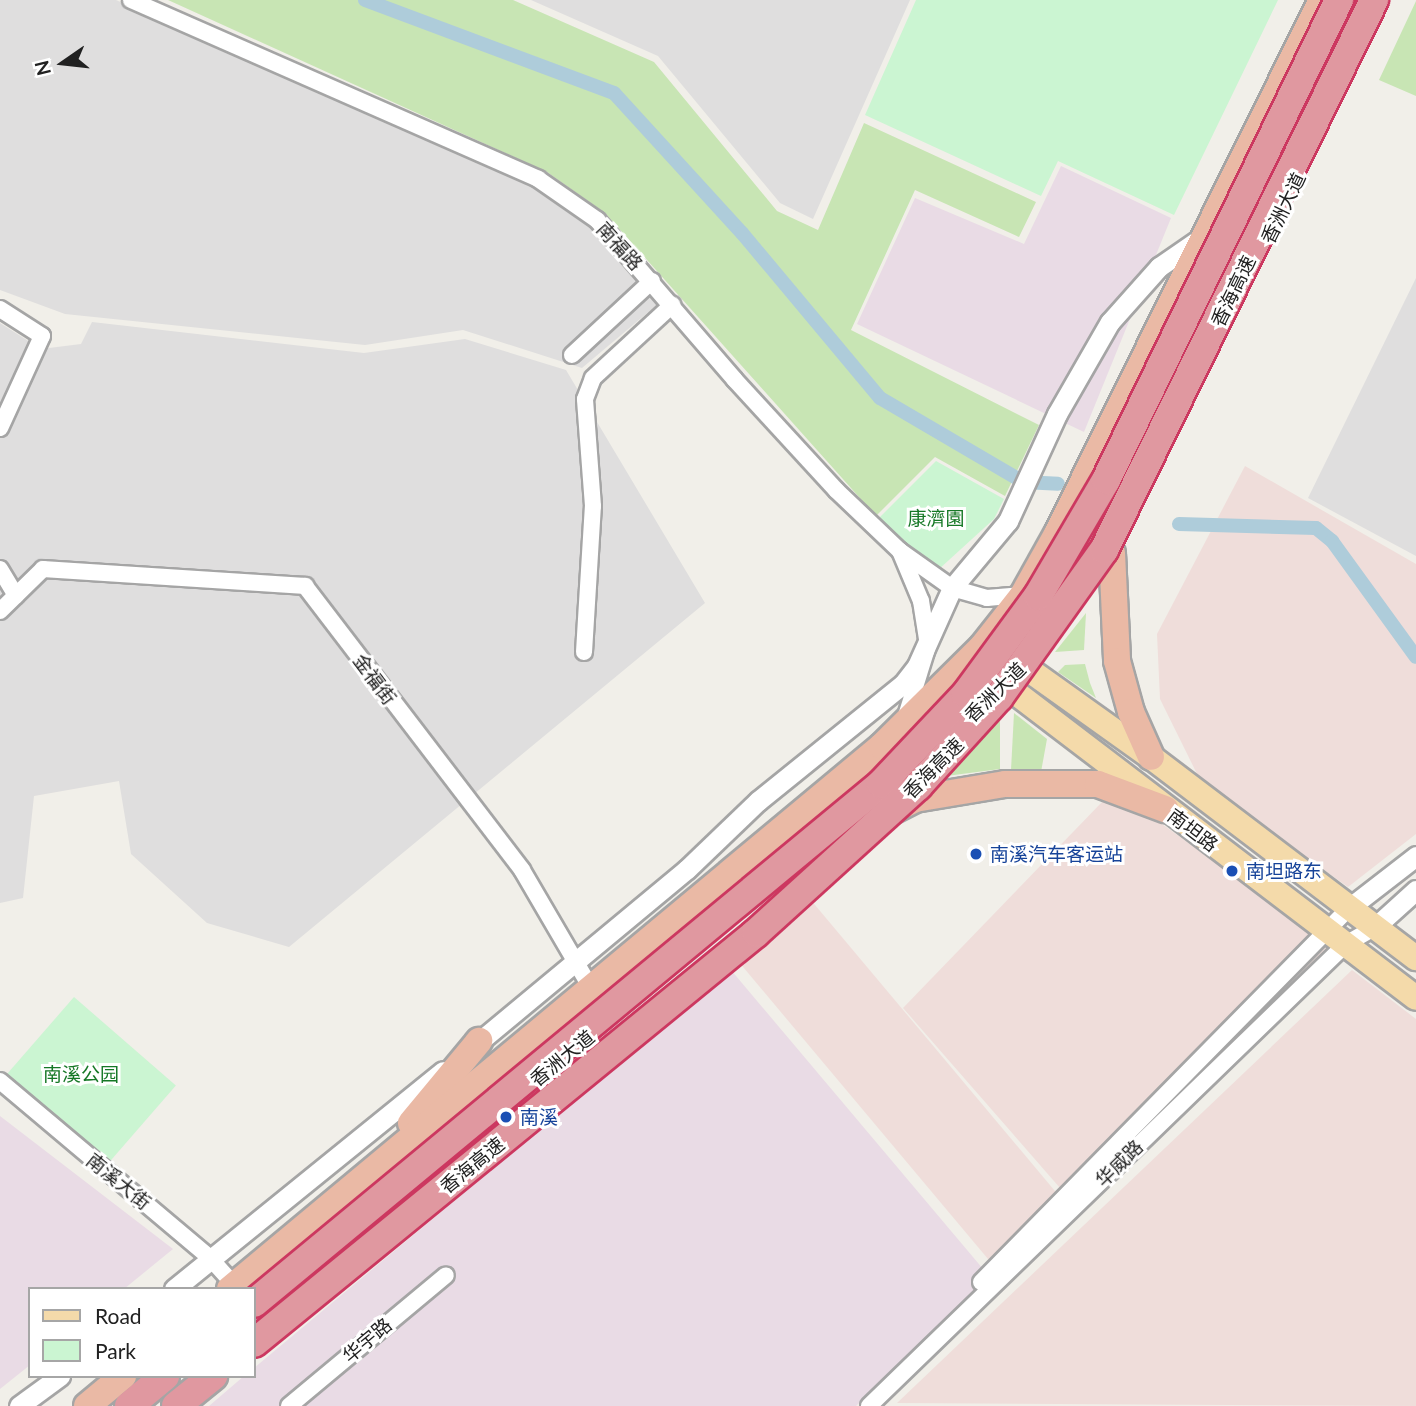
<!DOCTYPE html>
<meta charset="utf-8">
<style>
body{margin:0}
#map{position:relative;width:1416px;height:1406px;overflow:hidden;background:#f1efe9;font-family:Lato,"Noto Sans SC",sans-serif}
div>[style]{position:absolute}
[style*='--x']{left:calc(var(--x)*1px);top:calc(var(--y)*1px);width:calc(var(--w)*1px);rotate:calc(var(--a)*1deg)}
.residential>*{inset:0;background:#dfdede}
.commercial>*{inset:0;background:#efddda;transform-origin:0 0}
.industrial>*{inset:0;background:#e9dbe5}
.grass>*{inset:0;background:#c8e5b4}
.park>*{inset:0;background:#cbf5d2;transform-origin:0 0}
.canal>*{height:14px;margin:-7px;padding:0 7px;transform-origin:7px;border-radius:7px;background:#aeccda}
.roads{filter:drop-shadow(2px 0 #a5a5a5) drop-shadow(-2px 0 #a5a5a5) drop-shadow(0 2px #a5a5a5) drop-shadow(0 -2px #a5a5a5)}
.minor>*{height:16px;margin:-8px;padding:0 8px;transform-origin:8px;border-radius:8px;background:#fff}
.tertiary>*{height:19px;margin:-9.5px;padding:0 9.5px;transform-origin:9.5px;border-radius:9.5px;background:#fff}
.primary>*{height:24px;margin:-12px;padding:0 12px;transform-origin:12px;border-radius:12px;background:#f4daaa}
.trunk>*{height:26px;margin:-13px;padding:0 13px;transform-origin:13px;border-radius:13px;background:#eab9a5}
.motorway>*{height:28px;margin:-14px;padding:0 14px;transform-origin:14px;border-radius:14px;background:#e098a0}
.bridges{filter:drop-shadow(2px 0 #cc3860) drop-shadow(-2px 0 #cc3860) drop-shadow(0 2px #cc3860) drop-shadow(0 -2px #cc3860)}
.motorway-bridge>*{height:28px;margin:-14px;padding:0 14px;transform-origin:14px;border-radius:14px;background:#e098a0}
.dots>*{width:19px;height:19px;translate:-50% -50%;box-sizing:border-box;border:4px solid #fff;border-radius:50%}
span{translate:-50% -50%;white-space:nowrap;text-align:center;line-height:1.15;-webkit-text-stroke:6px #fff;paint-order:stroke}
.street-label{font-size:19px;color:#212121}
.park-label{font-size:19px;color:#167826}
.transit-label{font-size:19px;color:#164399}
.left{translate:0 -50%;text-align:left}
.legend{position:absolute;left:28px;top:1287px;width:228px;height:91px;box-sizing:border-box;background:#fff;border:2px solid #a6a6a6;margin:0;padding:9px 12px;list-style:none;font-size:21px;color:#212121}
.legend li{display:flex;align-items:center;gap:14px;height:35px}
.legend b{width:35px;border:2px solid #a6a6a6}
.north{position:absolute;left:28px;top:28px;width:70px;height:70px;-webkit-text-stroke:5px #fff;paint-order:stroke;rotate:256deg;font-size:19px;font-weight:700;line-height:28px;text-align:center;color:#212121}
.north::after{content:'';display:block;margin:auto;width:24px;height:32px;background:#212121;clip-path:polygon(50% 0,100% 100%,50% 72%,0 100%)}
</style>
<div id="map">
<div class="residential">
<i style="clip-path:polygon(0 0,116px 0,530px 184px,590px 224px,659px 303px,582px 368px,463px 330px,365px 345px,65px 314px,0 290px)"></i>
<i style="clip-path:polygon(531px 0,910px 0,813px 219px,780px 203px,658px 56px)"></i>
<i style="clip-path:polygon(1416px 278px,1416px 556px,1308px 498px)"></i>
<i style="clip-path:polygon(92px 322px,364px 353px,465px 339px,566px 370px,705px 603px,289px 947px,207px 923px,131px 854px,119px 781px,34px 796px,23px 898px,0 903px,0 323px,41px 349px,81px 344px)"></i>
</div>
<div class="commercial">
<i style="clip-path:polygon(1245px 466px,1416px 564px,1416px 834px,1348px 887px,1202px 784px,1160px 699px,1157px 634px)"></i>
<i style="clip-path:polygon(1103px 801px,1155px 819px,1331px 945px,1067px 1196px,903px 1008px)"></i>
<i style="left:810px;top:899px;width:398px;height:95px;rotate:50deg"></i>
<i style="clip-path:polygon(1352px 970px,1416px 1019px,1416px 1406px,897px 1403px)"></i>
</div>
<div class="industrial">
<i style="clip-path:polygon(1061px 166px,1171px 218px,1084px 432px,857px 324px,915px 198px,1024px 244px)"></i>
<i style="clip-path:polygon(731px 970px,989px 1276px,856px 1406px,209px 1406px,244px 1376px,254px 1376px,254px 1368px)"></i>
<i style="clip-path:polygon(0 1116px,173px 1249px,124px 1289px,30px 1289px,30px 1365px,0 1389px)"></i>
</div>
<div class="grass">
<i style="clip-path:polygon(168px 0,513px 0,654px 62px,777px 211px,818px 230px,864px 123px,1036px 202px,1019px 237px,915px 190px,851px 330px,1039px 425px,1005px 496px,935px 457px,876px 516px,605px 213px,547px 172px)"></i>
<i style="clip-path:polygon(1416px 1px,1416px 96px,1379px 80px)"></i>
<i style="clip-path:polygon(1086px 613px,1084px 650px,1055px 652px)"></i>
<i style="clip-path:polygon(1085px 664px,1090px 683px,1096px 698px,1058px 672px,1065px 665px)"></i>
<i style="clip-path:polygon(1014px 713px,1047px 739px,1041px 772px,1011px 770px)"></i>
<i style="clip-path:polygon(1000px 717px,1000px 769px,931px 778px)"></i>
</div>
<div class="park">
<i style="clip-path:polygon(916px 0,1278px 0,1174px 215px,1058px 161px,1041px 196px,865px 115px)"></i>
<i style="clip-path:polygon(936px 461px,1004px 499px,994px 519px,938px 570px,903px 546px,878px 519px)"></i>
<i style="left:74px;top:997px;width:135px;height:107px;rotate:41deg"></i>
</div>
<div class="canal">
<i style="--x:365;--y:0;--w:266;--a:20.5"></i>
<i style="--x:614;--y:93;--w:190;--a:47.6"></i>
<i style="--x:742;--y:233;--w:215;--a:50.1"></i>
<i style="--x:880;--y:398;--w:166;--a:30.4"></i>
<i style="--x:1023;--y:482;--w:35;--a:3"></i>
<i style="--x:1179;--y:524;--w:137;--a:1.7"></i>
<i style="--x:1316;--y:528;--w:21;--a:39"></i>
<i style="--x:1332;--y:541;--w:143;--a:54.1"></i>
</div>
<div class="roads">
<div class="minor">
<i style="--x:131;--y:0;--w:445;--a:23.7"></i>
<i style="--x:538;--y:179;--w:72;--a:34.8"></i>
<i style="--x:597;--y:220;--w:211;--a:49.2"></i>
<i style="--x:735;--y:380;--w:149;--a:47.4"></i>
<i style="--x:836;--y:490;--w:88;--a:43.6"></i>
<i style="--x:900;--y:551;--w:64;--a:35.4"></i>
<i style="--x:952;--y:588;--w:36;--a:16"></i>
<i style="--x:987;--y:598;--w:36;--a:-5"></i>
<i style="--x:0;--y:309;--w:50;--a:32.7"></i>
<i style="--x:42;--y:336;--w:101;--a:114.5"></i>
<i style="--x:572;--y:355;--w:109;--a:-42.8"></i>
<i style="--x:900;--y:551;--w:54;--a:67.2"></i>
<i style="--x:921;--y:601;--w:45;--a:81"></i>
<i style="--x:928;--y:645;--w:74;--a:107.2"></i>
<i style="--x:0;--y:569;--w:31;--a:59"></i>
<i style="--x:0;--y:611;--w:60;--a:-44.3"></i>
<i style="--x:43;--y:569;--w:263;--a:3.7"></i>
<i style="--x:305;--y:586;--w:357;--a:52.6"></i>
<i style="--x:522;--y:870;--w:137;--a:59.7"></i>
<i style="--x:584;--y:652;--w:146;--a:-86.5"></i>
<i style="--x:593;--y:506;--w:107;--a:-94.3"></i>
<i style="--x:585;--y:399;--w:22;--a:-69"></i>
<i style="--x:593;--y:378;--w:108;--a:-42.7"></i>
<i style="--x:0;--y:1081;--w:275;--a:40.1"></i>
<i style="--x:210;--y:1258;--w:36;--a:48"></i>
<i style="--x:981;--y:1282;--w:525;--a:-45.46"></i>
<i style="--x:289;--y:1406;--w:204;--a:-39.8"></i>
<i style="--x:869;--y:1406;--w:664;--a:-44.08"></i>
<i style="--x:1346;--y:944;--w:34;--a:-30"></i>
</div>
<div class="tertiary">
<i style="--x:1349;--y:908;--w:85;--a:-37.8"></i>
<i style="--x:1375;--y:927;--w:55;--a:-42.1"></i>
<i style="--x:469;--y:1050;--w:283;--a:-39.7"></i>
<i style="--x:687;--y:869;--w:98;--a:-43.8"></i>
<i style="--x:758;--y:801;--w:186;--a:-38.9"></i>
<i style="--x:903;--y:684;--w:23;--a:-52"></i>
<i style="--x:917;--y:666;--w:85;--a:-65.8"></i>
<i style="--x:952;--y:588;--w:87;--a:-50.1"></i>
<i style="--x:1008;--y:521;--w:118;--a:-65.4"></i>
<i style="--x:1057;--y:414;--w:106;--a:-60.1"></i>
<i style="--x:1110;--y:322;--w:74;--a:-48.3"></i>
<i style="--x:1159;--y:267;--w:55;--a:-34.6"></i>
<i style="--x:174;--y:1289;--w:346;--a:-39"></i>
<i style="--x:19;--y:1406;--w:51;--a:-36.2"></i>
</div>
<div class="primary">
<i style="--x:1008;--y:655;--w:176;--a:35.5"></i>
<i style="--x:1151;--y:757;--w:333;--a:37.2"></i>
<i style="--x:991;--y:674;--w:534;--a:37.32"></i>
</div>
<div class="trunk">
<i style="--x:1112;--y:553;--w:108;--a:87.3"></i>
<i style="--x:1117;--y:661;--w:53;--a:74.6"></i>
<i style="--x:1131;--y:712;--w:49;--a:66"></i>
<i style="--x:814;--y:851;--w:114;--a:-27.2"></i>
<i style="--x:915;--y:799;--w:91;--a:-9.5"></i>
<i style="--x:1005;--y:784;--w:93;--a:0"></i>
<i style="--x:1098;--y:784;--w:72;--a:20.5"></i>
<i style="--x:411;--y:1123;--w:107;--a:-50.3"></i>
<i style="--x:230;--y:1289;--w:849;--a:-39.79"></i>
<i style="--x:882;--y:746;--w:141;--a:-44.7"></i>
<i style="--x:982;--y:647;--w:66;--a:-51.7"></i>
<i style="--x:1023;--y:595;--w:72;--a:-60.9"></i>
<i style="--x:1058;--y:532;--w:594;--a:-63.61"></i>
<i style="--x:87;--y:1406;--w:47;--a:-39.8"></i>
</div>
<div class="motorway">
<i style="--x:129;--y:1406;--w:47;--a:-39.8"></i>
<i style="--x:176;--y:1406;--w:48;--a:-39"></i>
</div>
</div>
<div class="bridges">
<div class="motorway-bridge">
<i style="--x:254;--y:1303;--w:814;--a:-39.62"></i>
<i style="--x:881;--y:784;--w:124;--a:-46.6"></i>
<i style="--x:966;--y:694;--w:122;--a:-53.7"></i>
<i style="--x:1038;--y:596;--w:134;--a:-59.6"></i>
<i style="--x:1106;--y:480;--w:534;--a:-64.11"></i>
<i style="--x:254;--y:1343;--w:648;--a:-39.24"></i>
<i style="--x:756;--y:933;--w:219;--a:-42.2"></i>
<i style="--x:918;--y:786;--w:120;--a:-47.7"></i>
<i style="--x:999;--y:697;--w:181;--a:-54.5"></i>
<i style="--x:1104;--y:550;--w:613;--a:-63.85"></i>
</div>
</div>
<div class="dots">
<i style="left:976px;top:854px;background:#1a4fb4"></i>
<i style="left:1232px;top:871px;background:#1a4fb4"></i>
<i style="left:506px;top:1117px;background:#1a4fb4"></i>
</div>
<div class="street-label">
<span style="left:1283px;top:208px;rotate:-64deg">香洲大道</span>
<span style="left:620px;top:246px;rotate:48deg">南福路</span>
<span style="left:1233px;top:291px;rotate:-64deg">香海高速</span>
<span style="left:375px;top:679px;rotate:53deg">金福街</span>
<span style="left:995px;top:692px;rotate:-44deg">香洲大道</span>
<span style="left:933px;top:768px;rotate:-45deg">香海高速</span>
<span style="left:1193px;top:830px;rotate:37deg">南坦路</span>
<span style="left:562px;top:1058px;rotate:-39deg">香洲大道</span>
<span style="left:1119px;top:1163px;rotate:-44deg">华威路</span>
<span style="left:472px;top:1165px;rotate:-39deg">香海高速</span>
<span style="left:119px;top:1181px;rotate:39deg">南溪大街</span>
<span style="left:367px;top:1340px;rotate:-40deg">华宇路</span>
</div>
<div class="park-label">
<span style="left:936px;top:518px">康濟園</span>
<span style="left:81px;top:1074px">南溪公园</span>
</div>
<div class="transit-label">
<span class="left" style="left:990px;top:854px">南溪汽车客运站</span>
<span class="left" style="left:1246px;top:871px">南坦路东</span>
<span class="left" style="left:520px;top:1117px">南溪</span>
</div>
<ul class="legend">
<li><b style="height:9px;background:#f4daaa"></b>Road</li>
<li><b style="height:19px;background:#cbf5d2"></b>Park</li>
</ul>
<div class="north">N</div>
</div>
